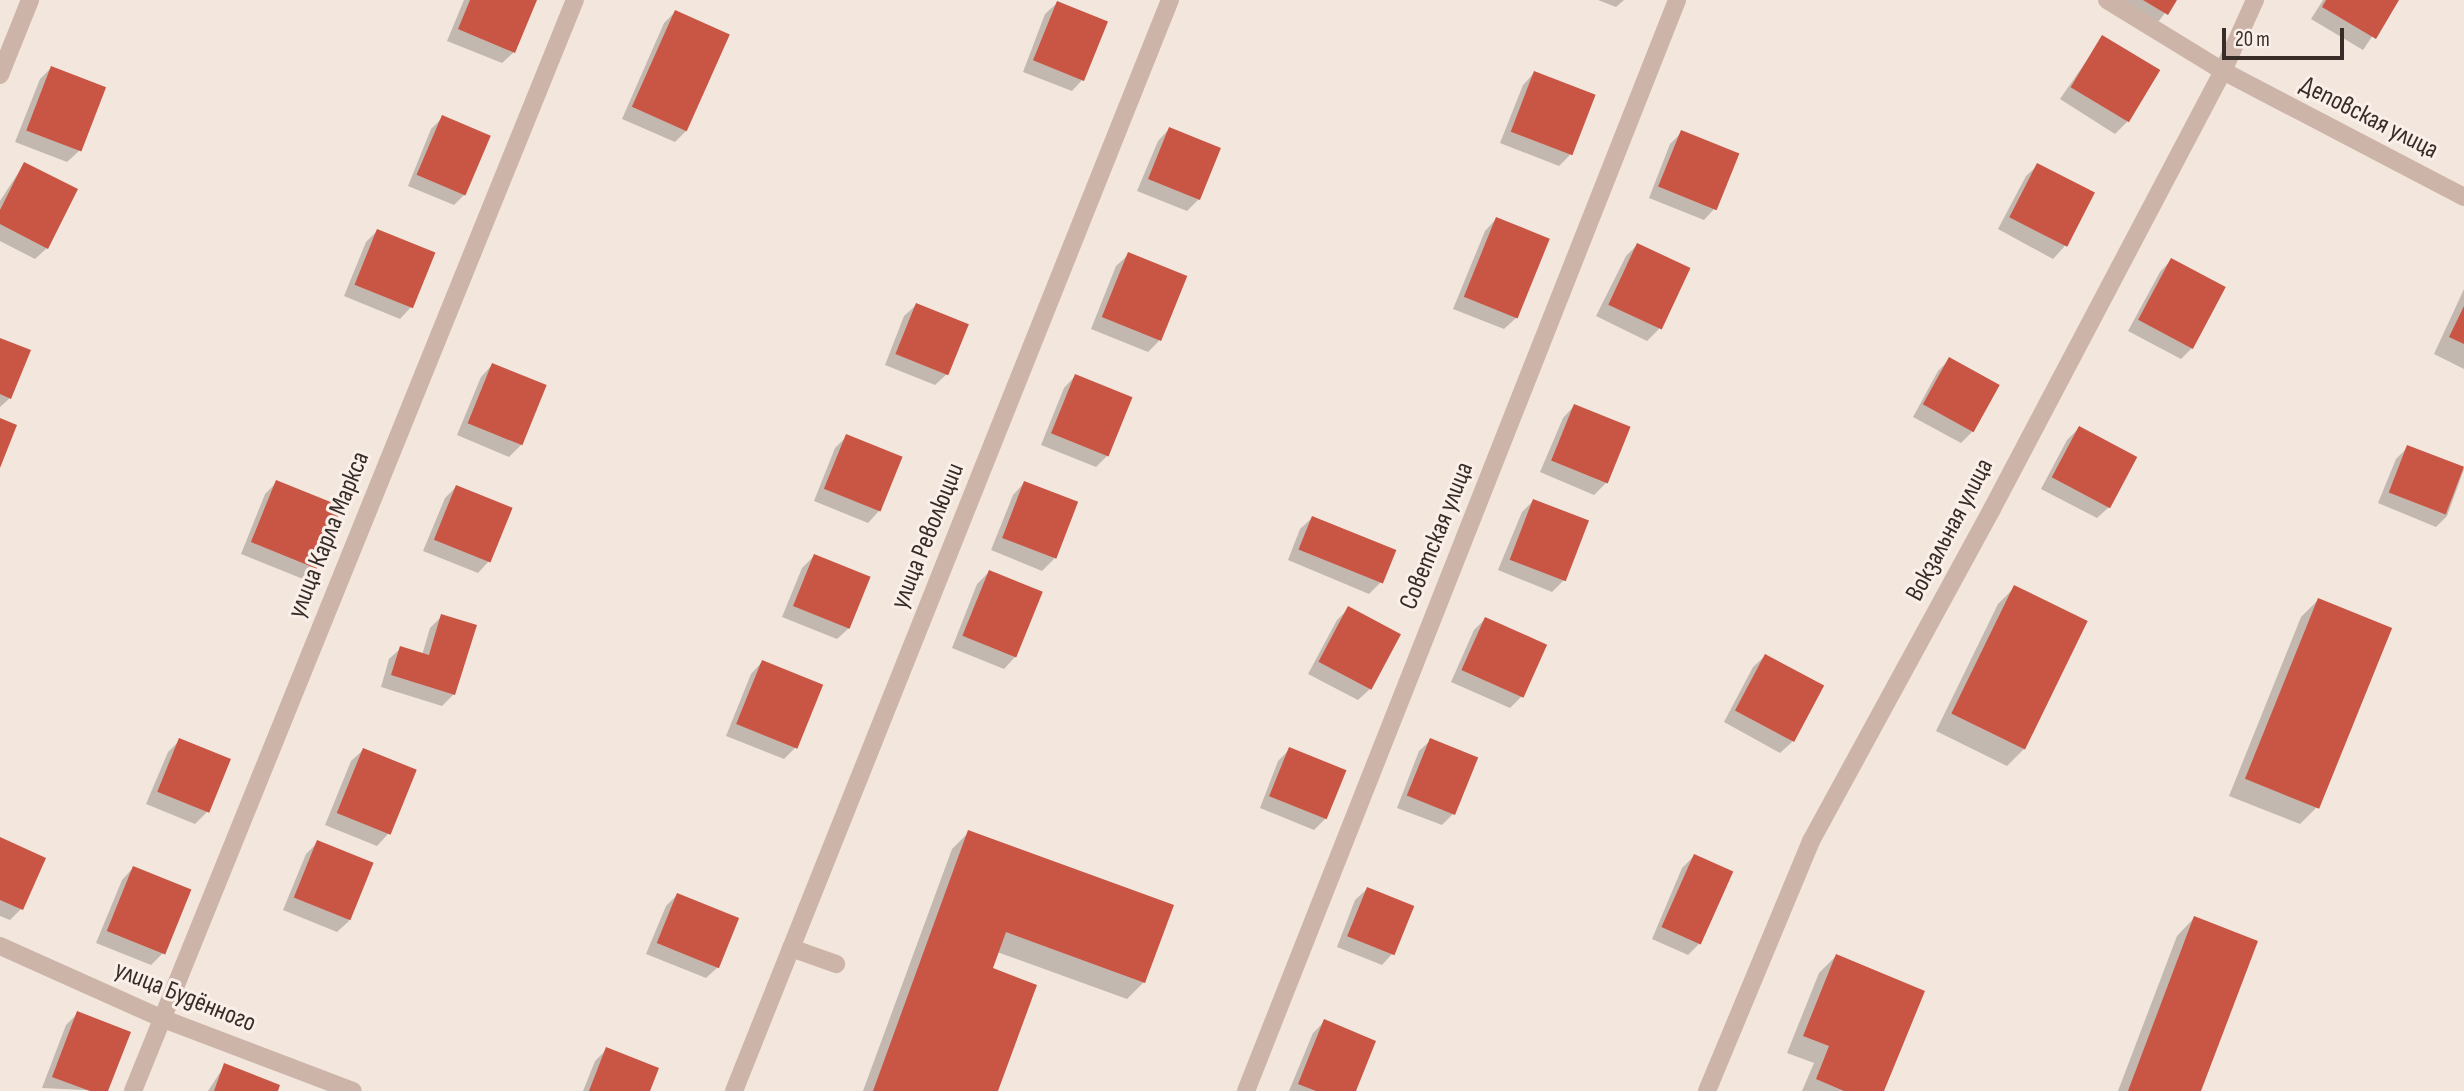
<!DOCTYPE html>
<meta charset="utf-8">
<style>
body{margin:0}
#map{position:relative;width:2464px;height:1091px;overflow:hidden;background:#f3e6dd;font-family:"Sofia Sans Condensed",sans-serif}
div>[style]{position:absolute}
[style*='--x']{left:calc(var(--x)*1px);top:calc(var(--y)*1px);width:calc(var(--w)*1px);rotate:calc(var(--a)*1deg)}
.shadow>*{inset:0;background:#0003}
.building>*{inset:0;background:#c95544;transform-origin:0 0}
.minor>*{height:18px;margin:-9px;padding:0 9px;transform-origin:9px;border-radius:9px;background:#ccb4a8}
span{translate:-50% -50%;white-space:nowrap;text-align:center;line-height:1.15;-webkit-text-stroke:6px #faf0e9;paint-order:stroke}
.street-label{font-size:26px;color:#382c28}
.scale{position:absolute;left:2222px;top:28px;width:122px;height:32px;box-sizing:border-box;border:4px solid #382c28;border-top:0;padding-left:9px;font-size:21px;line-height:24px;white-space:nowrap;color:#382c28;-webkit-text-stroke:5px #faf0e9;paint-order:stroke}
</style>
<div id="map">
<div class="shadow">
<i style="clip-path:polygon(464px 0,535px 0,514px 52px,502px 63px,447px 41px)"></i>
<i style="clip-path:polygon(1598px 0,1624px 0,1616px 7px)"></i>
<i style="clip-path:polygon(2113px 0,2175px 0,2155px 26px)"></i>
<i style="clip-path:polygon(2323px 0,2397px 0,2363px 50px,2311px 19px)"></i>
<i style="clip-path:polygon(1057px 3px,1083px 79px,1072px 91px,1023px 72px,1045px 14px)"></i>
<i style="clip-path:polygon(675px 12px,687px 130px,675px 142px,622px 119px,664px 23px)"></i>
<i style="clip-path:polygon(2103px 37px,2127px 122px,2115px 134px,2060px 99px)"></i>
<i style="clip-path:polygon(51px 68px,79px 151px,67px 162px,15px 142px,40px 79px)"></i>
<i style="clip-path:polygon(1534px 73px,1570px 155px,1559px 166px,1500px 143px,1523px 85px)"></i>
<i style="clip-path:polygon(443px 117px,466px 193px,454px 205px,408px 186px,431px 129px)"></i>
<i style="clip-path:polygon(1169px 129px,1199px 199px,1187px 211px,1137px 191px,1158px 141px)"></i>
<i style="clip-path:polygon(1682px 132px,1715px 208px,1704px 220px,1649px 198px,1670px 144px)"></i>
<i style="clip-path:polygon(24px 164px,47px 248px,35px 259px,0 241px,0 201px)"></i>
<i style="clip-path:polygon(2038px 165px,2092px 194px,2064px 247px,2053px 259px,1998px 229px,2026px 176px)"></i>
<i style="clip-path:polygon(1496px 219px,1516px 318px,1504px 329px,1453px 309px,1485px 231px)"></i>
<i style="clip-path:polygon(377px 231px,411px 307px,400px 319px,344px 296px,366px 242px)"></i>
<i style="clip-path:polygon(1637px 245px,1659px 329px,1647px 341px,1596px 316px,1626px 256px)"></i>
<i style="clip-path:polygon(1128px 255px,1159px 341px,1148px 352px,1091px 329px,1116px 266px)"></i>
<i style="clip-path:polygon(2171px 260px,2192px 348px,2181px 359px,2128px 331px,2160px 272px)"></i>
<i style="clip-path:polygon(2464px 289px,2464px 369px,2434px 354px)"></i>
<i style="clip-path:polygon(916px 305px,947px 374px,935px 385px,885px 365px,904px 316px)"></i>
<i style="clip-path:polygon(0 340px,10px 398px,0 407px)"></i>
<i style="clip-path:polygon(1949px 360px,1973px 431px,1961px 443px,1913px 417px,1938px 371px)"></i>
<i style="clip-path:polygon(492px 365px,521px 445px,509px 457px,457px 435px,481px 377px)"></i>
<i style="clip-path:polygon(1075px 376px,1108px 455px,1096px 467px,1041px 445px,1064px 388px)"></i>
<i style="clip-path:polygon(1574px 406px,1606px 483px,1594px 495px,1540px 472px,1563px 418px)"></i>
<i style="clip-path:polygon(2079px 428px,2109px 507px,2097px 518px,2041px 489px,2067px 440px)"></i>
<i style="clip-path:polygon(847px 436px,879px 511px,868px 523px,814px 501px,835px 448px)"></i>
<i style="clip-path:polygon(2408px 447px,2464px 469px,2447px 516px,2436px 527px,2378px 503px,2396px 459px)"></i>
<i style="clip-path:polygon(277px 482px,315px 568px,303px 579px,241px 554px,265px 494px)"></i>
<i style="clip-path:polygon(1024px 483px,1054px 559px,1042px 571px,991px 550px,1013px 495px)"></i>
<i style="clip-path:polygon(456px 487px,489px 561px,478px 573px,423px 551px,445px 498px)"></i>
<i style="clip-path:polygon(1533px 501px,1564px 580px,1552px 592px,1498px 570px,1522px 512px)"></i>
<i style="clip-path:polygon(1312px 518px,1381px 582px,1369px 594px,1288px 560px,1300px 529px)"></i>
<i style="clip-path:polygon(814px 556px,849px 628px,837px 639px,782px 617px,802px 568px)"></i>
<i style="clip-path:polygon(989px 572px,1041px 593px,1015px 657px,1004px 669px,952px 648px,977px 584px)"></i>
<i style="clip-path:polygon(2015px 587px,2024px 749px,2007px 766px,1936px 731px,1998px 604px)"></i>
<i style="clip-path:polygon(2318px 600px,2317px 807px,2300px 824px,2229px 796px,2301px 617px)"></i>
<i style="clip-path:polygon(1349px 608px,1370px 689px,1358px 700px,1308px 674px,1337px 620px)"></i>
<i style="clip-path:polygon(442px 616px,454px 694px,442px 706px,381px 687px,389px 659px,401px 648px,422px 655px,430px 628px)"></i>
<i style="clip-path:polygon(1485px 619px,1545px 645px,1522px 696px,1510px 708px,1451px 682px,1474px 630px)"></i>
<i style="clip-path:polygon(1765px 656px,1792px 742px,1780px 753px,1724px 722px,1753px 667px)"></i>
<i style="clip-path:polygon(762px 662px,796px 747px,784px 759px,726px 736px,751px 674px)"></i>
<i style="clip-path:polygon(180px 740px,207px 812px,195px 824px,146px 804px,168px 752px)"></i>
<i style="clip-path:polygon(1431px 740px,1453px 814px,1442px 825px,1397px 808px,1419px 751px)"></i>
<i style="clip-path:polygon(1290px 749px,1326px 818px,1314px 830px,1260px 808px,1278px 761px)"></i>
<i style="clip-path:polygon(363px 750px,388px 834px,377px 846px,325px 825px,351px 761px)"></i>
<i style="clip-path:polygon(969px 832px,1144px 982px,1127px 999px,997px 952px,991px 969px,996px 1091px,863px 1091px,952px 849px)"></i>
<i style="clip-path:polygon(0 839px,21px 909px,10px 920px,0 916px)"></i>
<i style="clip-path:polygon(318px 842px,349px 921px,337px 932px,283px 910px,306px 854px)"></i>
<i style="clip-path:polygon(1694px 856px,1700px 943px,1688px 955px,1652px 939px,1682px 868px)"></i>
<i style="clip-path:polygon(133px 868px,163px 953px,151px 965px,96px 943px,122px 880px)"></i>
<i style="clip-path:polygon(1367px 889px,1412px 906px,1393px 953px,1382px 965px,1337px 947px,1355px 900px)"></i>
<i style="clip-path:polygon(677px 895px,718px 967px,706px 978px,646px 954px,666px 906px)"></i>
<i style="clip-path:polygon(2194px 918px,2199px 1091px,2118px 1091px,2177px 936px)"></i>
<i style="clip-path:polygon(1836px 956px,1882px 1091px,1802px 1091px,1814px 1063px,1787px 1053px,1819px 973px)"></i>
<i style="clip-path:polygon(78px 1013px,106px 1091px,42px 1088px,66px 1025px)"></i>
<i style="clip-path:polygon(1325px 1021px,1354px 1091px,1289px 1091px,1313px 1033px)"></i>
<i style="clip-path:polygon(607px 1049px,648px 1091px,583px 1091px,595px 1061px)"></i>
<i style="clip-path:polygon(225px 1065px,276px 1091px,208px 1091px)"></i>
</div>
<div class="building">
<i style="clip-path:polygon(470px 0,537px 0,515px 53px,458px 29px)"></i>
<i style="clip-path:polygon(2143px 0,2177px 0,2168px 15px)"></i>
<i style="clip-path:polygon(2326px 0,2399px 0,2376px 39px,2322px 7px)"></i>
<i style="left:1057px;top:1px;width:55px;height:64px;rotate:22deg"></i>
<i style="left:675px;top:10px;width:60px;height:106px;rotate:24deg"></i>
<i style="left:2102px;top:35px;width:68px;height:61px;rotate:31deg"></i>
<i style="left:51px;top:66px;width:59px;height:69px;rotate:21deg"></i>
<i style="left:1534px;top:71px;width:66px;height:65px;rotate:21deg"></i>
<i style="left:442px;top:115px;width:53px;height:65px;rotate:23deg"></i>
<i style="left:1169px;top:127px;width:56px;height:56px;rotate:22deg"></i>
<i style="left:1681px;top:130px;width:63px;height:61px;rotate:22deg"></i>
<i style="clip-path:polygon(24px 162px,78px 189px,48px 249px,0 224px,0 210px)"></i>
<i style="left:2037px;top:163px;width:65px;height:61px;rotate:27deg"></i>
<i style="left:1496px;top:217px;width:58px;height:86px;rotate:22deg"></i>
<i style="left:377px;top:229px;width:63px;height:60px;rotate:22deg"></i>
<i style="left:1637px;top:243px;width:59px;height:68px;rotate:25deg"></i>
<i style="left:1128px;top:252px;width:64px;height:70px;rotate:22deg"></i>
<i style="left:2171px;top:258px;width:62px;height:70px;rotate:28deg"></i>
<i style="left:916px;top:303px;width:57px;height:55px;rotate:22deg"></i>
<i style="clip-path:polygon(2464px 306px,2464px 344px,2449px 337px)"></i>
<i style="clip-path:polygon(0 338px,31px 350px,11px 399px,0 394px)"></i>
<i style="left:1949px;top:357px;width:58px;height:54px;rotate:29deg"></i>
<i style="left:492px;top:363px;width:59px;height:65px;rotate:22deg"></i>
<i style="left:1075px;top:374px;width:62px;height:64px;rotate:22deg"></i>
<i style="left:1574px;top:404px;width:61px;height:61px;rotate:22deg"></i>
<i style="clip-path:polygon(0 418px,17px 425px,0 468px)"></i>
<i style="left:2079px;top:426px;width:66px;height:58px;rotate:28deg"></i>
<i style="left:846px;top:434px;width:61px;height:59px;rotate:22deg"></i>
<i style="left:2407px;top:445px;width:61px;height:51px;rotate:21deg"></i>
<i style="left:276px;top:480px;width:71px;height:67px;rotate:22deg"></i>
<i style="left:1024px;top:481px;width:58px;height:61px;rotate:21deg"></i>
<i style="left:456px;top:485px;width:61px;height:59px;rotate:22deg"></i>
<i style="left:1533px;top:499px;width:60px;height:65px;rotate:21deg"></i>
<i style="left:1312px;top:516px;width:91px;height:36px;rotate:22deg"></i>
<i style="left:814px;top:554px;width:61px;height:56px;rotate:22deg"></i>
<i style="left:989px;top:570px;width:58px;height:71px;rotate:22deg"></i>
<i style="left:2014px;top:585px;width:82px;height:143px;rotate:26deg"></i>
<i style="left:2318px;top:598px;width:80px;height:195px;rotate:22deg"></i>
<i style="left:1348px;top:606px;width:60px;height:63px;rotate:28deg"></i>
<i style="clip-path:polygon(441px 614px,477px 625px,455px 695px,391px 675px,400px 646px,429px 655px)"></i>
<i style="left:1485px;top:617px;width:68px;height:58px;rotate:24deg"></i>
<i style="left:1765px;top:654px;width:67px;height:64px;rotate:28deg"></i>
<i style="left:762px;top:660px;width:66px;height:69px;rotate:22deg"></i>
<i style="left:179px;top:738px;width:56px;height:58px;rotate:22deg"></i>
<i style="left:1430px;top:738px;width:52px;height:62px;rotate:22deg"></i>
<i style="left:1289px;top:747px;width:62px;height:53px;rotate:22deg"></i>
<i style="left:363px;top:748px;width:58px;height:70px;rotate:22deg"></i>
<i style="clip-path:polygon(968px 830px,1174px 905px,1145px 983px,1006px 932px,993px 968px,1037px 985px,998px 1091px,873px 1091px)"></i>
<i style="clip-path:polygon(0 837px,46px 858px,23px 910px,0 900px)"></i>
<i style="left:317px;top:840px;width:61px;height:62px;rotate:22deg"></i>
<i style="left:1694px;top:854px;width:43px;height:80px;rotate:24deg"></i>
<i style="left:133px;top:866px;width:63px;height:70px;rotate:22deg"></i>
<i style="left:1367px;top:887px;width:51px;height:53px;rotate:22deg"></i>
<i style="left:677px;top:893px;width:67px;height:54px;rotate:22deg"></i>
<i style="clip-path:polygon(2194px 916px,2258px 941px,2201px 1091px,2128px 1091px)"></i>
<i style="clip-path:polygon(1836px 954px,1925px 991px,1884px 1091px,1844px 1091px,1816px 1079px,1829px 1046px,1803px 1036px)"></i>
<i style="clip-path:polygon(77px 1011px,131px 1032px,108px 1091px,90px 1091px,52px 1077px)"></i>
<i style="clip-path:polygon(1324px 1019px,1376px 1041px,1356px 1091px,1316px 1091px,1298px 1084px)"></i>
<i style="clip-path:polygon(606px 1047px,659px 1068px,650px 1091px,589px 1091px)"></i>
<i style="clip-path:polygon(224px 1063px,280px 1085px,278px 1091px,214px 1091px)"></i>
</div>
<div class="minor">
<i style="--x:2107;--y:0;--w:136;--a:31.5"></i>
<i style="--x:2223;--y:71;--w:272;--a:27.6"></i>
<i style="--x:0;--y:75;--w:81;--a:-68.2"></i>
<i style="--x:0;--y:946;--w:176;--a:24.1"></i>
<i style="--x:161;--y:1018;--w:205;--a:20.8"></i>
<i style="--x:791;--y:948;--w:48;--a:19.6"></i>
<i style="--x:133;--y:1091;--w:1177;--a:-67.95"></i>
<i style="--x:734;--y:1091;--w:1175;--a:-68.22"></i>
<i style="--x:1246;--y:1091;--w:1173;--a:-68.44"></i>
<i style="--x:1707;--y:1091;--w:271;--a:-67.4"></i>
<i style="--x:1811;--y:841;--w:378;--a:-61.4"></i>
<i style="--x:1992;--y:509;--w:495;--a:-62.2"></i>
<i style="--x:2223;--y:71;--w:78;--a:-65.7"></i>
</div>
<div class="street-label">
<span style="left:2369px;top:118px;rotate:27deg">Деповская улица</span>
<span style="left:1950px;top:530px;rotate:-62deg">Вокзальная улица</span>
<span style="left:329px;top:535px;rotate:-68deg">улица Карла Маркса</span>
<span style="left:928px;top:536px;rotate:-68deg">улица Революции</span>
<span style="left:1437px;top:536px;rotate:-68deg">Советская улица</span>
<span style="left:185px;top:997px;rotate:22deg">улица Будённого</span>
</div>
<div class="scale">20 m</div>
</div>
